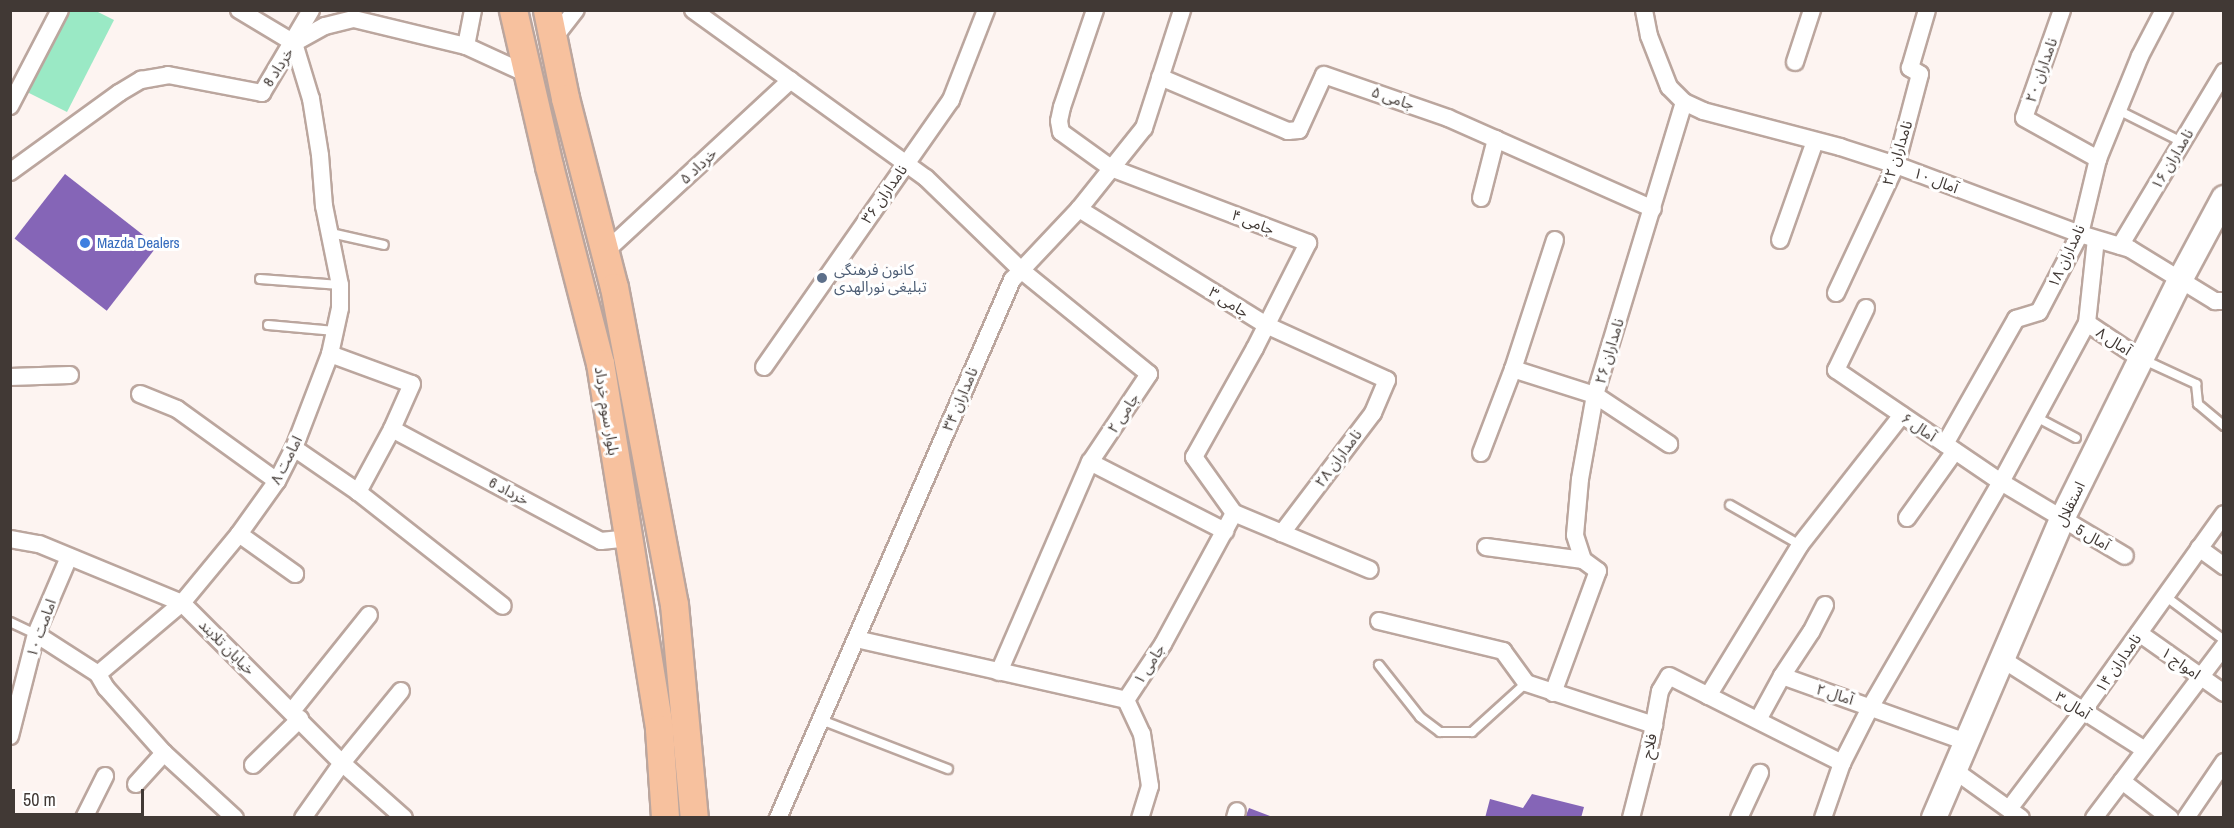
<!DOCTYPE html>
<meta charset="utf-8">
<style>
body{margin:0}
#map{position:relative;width:2234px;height:828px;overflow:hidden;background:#fdf4f1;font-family:"Archivo Narrow","Noto Sans Arabic",sans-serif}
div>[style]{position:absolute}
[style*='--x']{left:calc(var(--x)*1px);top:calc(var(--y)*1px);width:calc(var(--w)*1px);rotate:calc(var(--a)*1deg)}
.green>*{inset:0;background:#9ae9c5}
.building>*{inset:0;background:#8565b7;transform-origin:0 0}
.roads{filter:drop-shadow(2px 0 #bba69e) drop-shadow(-2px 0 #bba69e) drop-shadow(0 2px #bba69e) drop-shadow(0 -2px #bba69e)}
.lane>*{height:8px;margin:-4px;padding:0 4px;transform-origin:4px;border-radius:4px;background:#fff}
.street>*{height:16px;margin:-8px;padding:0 8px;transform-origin:8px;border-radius:8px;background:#fff}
.secondary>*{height:24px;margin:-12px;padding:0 12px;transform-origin:12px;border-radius:12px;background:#fff}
.primary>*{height:27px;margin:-13.5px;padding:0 13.5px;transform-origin:13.5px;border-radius:13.5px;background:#f7c19e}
.dots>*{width:16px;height:16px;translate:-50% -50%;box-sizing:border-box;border:3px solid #fff;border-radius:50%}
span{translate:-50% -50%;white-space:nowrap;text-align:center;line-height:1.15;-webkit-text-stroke:6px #fff;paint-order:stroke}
.street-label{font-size:15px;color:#413935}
.shop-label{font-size:15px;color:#366cbe}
.left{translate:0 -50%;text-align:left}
.service-label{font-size:15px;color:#4e5e75}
.frame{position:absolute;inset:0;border:12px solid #413935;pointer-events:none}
.scale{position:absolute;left:12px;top:789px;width:132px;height:27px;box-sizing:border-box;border:3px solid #413935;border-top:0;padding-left:8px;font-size:18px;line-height:21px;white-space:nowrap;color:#413935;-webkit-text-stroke:4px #fff;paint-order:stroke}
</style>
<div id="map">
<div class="green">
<i style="clip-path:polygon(66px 11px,96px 11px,114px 20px,67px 112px,25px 91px)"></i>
</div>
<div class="building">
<i style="left:65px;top:174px;width:117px;height:82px;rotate:38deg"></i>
<i style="clip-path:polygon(1532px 794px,1584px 807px,1581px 818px,1485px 818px,1490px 799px,1523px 808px)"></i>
<i style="clip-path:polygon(1249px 808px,1273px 817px,1273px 818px,1245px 818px)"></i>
</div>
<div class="roads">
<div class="lane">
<i style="--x:2118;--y:110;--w:72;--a:26.6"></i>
<i style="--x:331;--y:233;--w:54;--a:12.8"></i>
<i style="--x:260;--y:279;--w:80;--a:4.3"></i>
<i style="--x:268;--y:325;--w:67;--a:5.1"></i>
<i style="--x:2142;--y:359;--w:60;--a:24.8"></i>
<i style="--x:2196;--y:384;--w:20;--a:84"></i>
<i style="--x:2198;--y:404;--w:34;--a:40"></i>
<i style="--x:2036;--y:417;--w:45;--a:27.7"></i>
<i style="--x:1730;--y:505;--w:81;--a:29.7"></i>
<i style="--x:2165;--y:596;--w:74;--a:36.7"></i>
<i style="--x:10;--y:622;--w:29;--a:25"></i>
<i style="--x:1379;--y:665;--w:66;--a:51.7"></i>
<i style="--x:1420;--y:717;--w:25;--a:37"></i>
<i style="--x:1440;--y:732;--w:32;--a:0"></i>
<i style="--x:1472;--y:732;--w:73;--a:-42.2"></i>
<i style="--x:821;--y:720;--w:136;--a:21.1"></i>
</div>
<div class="street">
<i style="--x:239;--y:10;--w:64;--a:31"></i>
<i style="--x:693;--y:10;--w:287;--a:35.8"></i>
<i style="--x:926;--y:178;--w:132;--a:44.1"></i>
<i style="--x:1021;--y:270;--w:165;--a:39.1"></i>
<i style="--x:1149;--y:374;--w:106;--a:123.8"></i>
<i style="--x:1090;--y:462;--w:152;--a:27.1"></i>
<i style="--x:1095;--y:10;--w:102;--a:108.8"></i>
<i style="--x:1062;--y:107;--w:14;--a:102"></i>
<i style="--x:1059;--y:121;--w:11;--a:80"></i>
<i style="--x:1061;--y:132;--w:62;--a:35.8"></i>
<i style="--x:1111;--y:168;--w:211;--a:20.8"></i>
<i style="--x:1308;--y:243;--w:118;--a:116.8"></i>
<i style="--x:1255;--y:348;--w:125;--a:119.2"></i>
<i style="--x:1194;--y:457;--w:69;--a:54.5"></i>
<i style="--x:2062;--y:10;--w:114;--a:109.4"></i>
<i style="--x:2024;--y:118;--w:85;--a:29"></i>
<i style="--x:553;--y:39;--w:37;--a:-52"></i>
<i style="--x:294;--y:43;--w:35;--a:-29"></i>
<i style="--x:325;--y:26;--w:30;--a:-14"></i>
<i style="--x:354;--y:19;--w:115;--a:13.6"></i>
<i style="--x:466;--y:46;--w:69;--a:24.7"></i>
<i style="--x:466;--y:46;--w:37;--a:-79"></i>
<i style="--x:1795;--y:62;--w:55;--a:-71.9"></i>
<i style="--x:1160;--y:77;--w:139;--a:22.9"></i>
<i style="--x:1288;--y:131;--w:11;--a:-5"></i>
<i style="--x:1299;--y:130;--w:60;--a:-65.6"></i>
<i style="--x:1324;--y:75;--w:131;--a:19.1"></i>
<i style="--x:1448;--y:118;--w:224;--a:23.9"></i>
<i style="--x:1684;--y:102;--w:21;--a:25"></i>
<i style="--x:1703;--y:111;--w:142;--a:14.7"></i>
<i style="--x:1840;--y:147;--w:59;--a:17.8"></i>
<i style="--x:1896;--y:165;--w:197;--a:20.6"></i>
<i style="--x:2080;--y:234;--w:52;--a:16.7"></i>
<i style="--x:2130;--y:249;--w:100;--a:31.5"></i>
<i style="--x:2215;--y:301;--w:9;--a:0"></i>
<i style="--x:10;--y:106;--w:108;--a:-62.5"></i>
<i style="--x:10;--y:172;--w:135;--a:-35.9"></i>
<i style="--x:119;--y:93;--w:26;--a:-31"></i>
<i style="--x:141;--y:80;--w:27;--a:-10"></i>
<i style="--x:168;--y:75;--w:96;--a:10.8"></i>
<i style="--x:262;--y:93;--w:96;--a:-59.4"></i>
<i style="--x:1481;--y:198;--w:61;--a:-75.7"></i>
<i style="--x:1079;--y:209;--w:220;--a:31.8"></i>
<i style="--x:1266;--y:325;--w:133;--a:24.4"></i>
<i style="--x:1387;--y:380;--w:36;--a:113"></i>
<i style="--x:1373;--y:413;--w:151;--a:127.2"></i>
<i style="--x:1555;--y:240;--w:136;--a:108"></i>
<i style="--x:1513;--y:369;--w:86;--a:17.6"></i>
<i style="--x:1595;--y:395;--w:89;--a:33.5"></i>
<i style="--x:1780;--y:240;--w:105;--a:-70.5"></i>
<i style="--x:2120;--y:246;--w:203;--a:-59.1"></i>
<i style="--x:605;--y:252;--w:253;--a:-42.8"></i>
<i style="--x:1836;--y:293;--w:141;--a:-64.9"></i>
<i style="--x:1896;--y:165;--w:94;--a:-75.2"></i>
<i style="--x:1920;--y:74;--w:12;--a:-149"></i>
<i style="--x:1910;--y:68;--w:60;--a:-73.7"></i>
<i style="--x:1866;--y:308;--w:69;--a:115.8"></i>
<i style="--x:1836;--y:370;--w:199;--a:34.2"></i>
<i style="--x:2001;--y:482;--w:144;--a:30.8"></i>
<i style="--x:2087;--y:323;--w:65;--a:33.7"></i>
<i style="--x:330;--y:354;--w:87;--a:20.1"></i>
<i style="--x:412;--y:384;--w:49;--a:114"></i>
<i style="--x:392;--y:429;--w:72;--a:118.4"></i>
<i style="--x:358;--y:492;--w:184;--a:38.2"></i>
<i style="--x:764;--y:367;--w:326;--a:-55"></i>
<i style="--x:951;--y:100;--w:97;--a:-68.7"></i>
<i style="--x:10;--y:377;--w:60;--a:-1.9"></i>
<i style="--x:140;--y:394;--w:40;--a:22"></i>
<i style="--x:177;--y:409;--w:123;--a:35.8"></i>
<i style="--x:392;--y:429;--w:237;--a:28.2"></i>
<i style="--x:601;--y:541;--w:27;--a:-6"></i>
<i style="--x:1945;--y:444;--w:144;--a:-60.4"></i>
<i style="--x:2016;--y:319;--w:24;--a:-17"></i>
<i style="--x:2039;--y:312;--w:88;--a:-62.3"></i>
<i style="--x:2080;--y:234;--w:77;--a:-76.5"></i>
<i style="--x:2098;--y:159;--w:111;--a:-67.8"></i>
<i style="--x:2140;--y:56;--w:52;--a:-62.4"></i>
<i style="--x:294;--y:448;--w:78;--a:34.5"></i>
<i style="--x:1481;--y:453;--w:90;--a:-69.1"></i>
<i style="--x:1907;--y:518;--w:82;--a:-54.4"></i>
<i style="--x:239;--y:534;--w:69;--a:35.5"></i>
<i style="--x:10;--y:539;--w:29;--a:10"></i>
<i style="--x:39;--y:544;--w:155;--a:22.4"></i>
<i style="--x:182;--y:603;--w:226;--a:45"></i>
<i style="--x:342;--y:763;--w:83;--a:41.6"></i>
<i style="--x:1486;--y:547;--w:98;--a:7.6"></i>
<i style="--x:2199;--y:548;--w:31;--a:36"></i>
<i style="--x:1825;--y:605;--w:30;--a:117"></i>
<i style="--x:1811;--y:632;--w:53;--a:123.4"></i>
<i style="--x:1782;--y:676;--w:195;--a:19.7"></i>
<i style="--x:1379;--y:621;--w:128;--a:13.6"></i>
<i style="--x:1503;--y:651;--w:39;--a:54"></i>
<i style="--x:1526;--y:683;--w:135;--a:18.2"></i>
<i style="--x:2139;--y:633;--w:104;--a:35.2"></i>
<i style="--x:36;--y:634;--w:74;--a:32.8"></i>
<i style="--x:856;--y:639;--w:277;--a:12.7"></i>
<i style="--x:1126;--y:700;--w:67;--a:-56.5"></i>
<i style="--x:1163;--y:644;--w:149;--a:-61.5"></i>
<i style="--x:1234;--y:513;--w:147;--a:22.7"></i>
<i style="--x:2002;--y:659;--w:169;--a:32.5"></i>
<i style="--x:999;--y:672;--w:229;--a:-66.6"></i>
<i style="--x:1553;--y:693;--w:130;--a:-69.8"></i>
<i style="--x:1598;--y:571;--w:19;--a:-144"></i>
<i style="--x:1583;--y:560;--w:26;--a:-108"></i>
<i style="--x:1575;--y:535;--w:56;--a:-84.9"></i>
<i style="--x:1580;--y:479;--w:85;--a:-79.9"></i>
<i style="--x:1595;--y:395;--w:306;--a:-73.1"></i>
<i style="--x:1684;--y:102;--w:21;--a:-135"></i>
<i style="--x:1669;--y:87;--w:55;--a:-111.4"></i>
<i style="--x:1649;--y:36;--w:26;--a:-101"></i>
<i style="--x:1708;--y:696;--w:177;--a:-58.6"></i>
<i style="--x:1800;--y:545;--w:165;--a:-51.9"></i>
<i style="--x:1126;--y:700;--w:38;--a:65"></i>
<i style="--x:1142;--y:734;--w:53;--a:81.3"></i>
<i style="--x:1150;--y:786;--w:34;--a:107"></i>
<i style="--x:292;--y:711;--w:123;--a:-51.3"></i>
<i style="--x:1758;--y:720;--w:50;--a:-61.4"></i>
<i style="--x:10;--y:736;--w:105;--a:-75.7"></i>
<i style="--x:36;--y:634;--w:84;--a:-66.8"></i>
<i style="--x:164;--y:753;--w:96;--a:42.5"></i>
<i style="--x:253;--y:765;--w:66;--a:-44.4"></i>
<i style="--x:1954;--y:770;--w:82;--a:35.6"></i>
<i style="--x:2122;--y:781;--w:61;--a:37.6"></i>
<i style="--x:136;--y:784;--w:42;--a:-47.9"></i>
<i style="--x:164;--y:753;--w:87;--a:-131.7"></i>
<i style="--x:106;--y:688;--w:16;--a:-120"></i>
<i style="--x:98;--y:674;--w:110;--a:-40.2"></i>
<i style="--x:182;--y:603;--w:89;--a:-50.4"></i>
<i style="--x:239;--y:534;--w:65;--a:-54.4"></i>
<i style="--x:277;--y:481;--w:37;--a:-63"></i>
<i style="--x:294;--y:448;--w:101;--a:-69"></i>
<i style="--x:330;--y:354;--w:47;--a:-77.7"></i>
<i style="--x:340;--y:308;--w:23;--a:-90"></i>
<i style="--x:340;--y:285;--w:81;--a:-101.4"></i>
<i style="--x:324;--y:206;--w:51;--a:-94.5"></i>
<i style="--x:320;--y:155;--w:57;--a:-99.1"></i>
<i style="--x:311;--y:99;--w:59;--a:-106.9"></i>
<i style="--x:2009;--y:809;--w:123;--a:-52.9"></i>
<i style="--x:2083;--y:711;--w:242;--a:-54.4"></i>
<i style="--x:84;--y:818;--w:47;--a:-63.4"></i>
<i style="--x:303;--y:818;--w:67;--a:-54.7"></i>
<i style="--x:342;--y:763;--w:93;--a:-50.7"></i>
<i style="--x:778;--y:818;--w:587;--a:-66.49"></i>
<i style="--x:1012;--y:280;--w:98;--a:-46.7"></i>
<i style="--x:1079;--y:209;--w:104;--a:-51.3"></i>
<i style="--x:1144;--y:128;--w:124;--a:-72.1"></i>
<i style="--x:1235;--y:818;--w:7;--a:-74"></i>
<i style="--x:1631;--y:818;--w:81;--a:-75.6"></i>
<i style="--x:1651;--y:740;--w:50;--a:-79.6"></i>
<i style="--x:1660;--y:691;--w:17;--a:-59"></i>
<i style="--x:1669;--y:676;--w:194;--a:26.7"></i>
<i style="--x:1739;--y:818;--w:50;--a:-65"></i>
<i style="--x:1823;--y:818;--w:58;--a:-70.9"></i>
<i style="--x:1842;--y:763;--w:64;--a:-63"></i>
<i style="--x:1871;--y:706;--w:259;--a:-59.9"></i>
<i style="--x:2001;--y:482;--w:181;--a:-61.6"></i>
<i style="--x:2087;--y:323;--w:84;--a:-83.9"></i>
<i style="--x:2094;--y:818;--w:216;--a:-52.9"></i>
<i style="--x:2186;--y:818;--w:68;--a:-55.8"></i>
</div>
<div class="secondary">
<i style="--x:1934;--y:818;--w:325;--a:-66.8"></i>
<i style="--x:2062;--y:519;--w:267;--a:-63.7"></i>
<i style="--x:2180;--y:280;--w:93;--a:-61.8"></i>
</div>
<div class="primary">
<i style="--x:513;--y:10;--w:160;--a:77"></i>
<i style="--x:549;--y:166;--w:203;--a:75.5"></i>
<i style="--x:600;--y:363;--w:371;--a:80.8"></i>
<i style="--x:659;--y:729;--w:89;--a:86.1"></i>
<i style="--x:547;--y:10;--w:90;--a:78.4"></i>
<i style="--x:565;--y:98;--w:195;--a:75.5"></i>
<i style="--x:614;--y:287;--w:323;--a:79.3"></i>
<i style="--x:674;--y:604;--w:215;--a:84.7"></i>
</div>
</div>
<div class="dots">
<i style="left:85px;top:243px;background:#3f7fe0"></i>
<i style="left:822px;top:278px;background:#5c6f8a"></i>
</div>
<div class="street-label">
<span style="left:278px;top:67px;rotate:-57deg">خرداد 8</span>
<span style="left:2041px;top:70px;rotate:-70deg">نامداران ۲۰</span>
<span style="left:1393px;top:98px;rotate:19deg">جامی ۵</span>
<span style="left:1897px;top:153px;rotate:-72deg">نامداران ۲۲</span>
<span style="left:2172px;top:159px;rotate:-59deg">نامداران ۱۶</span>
<span style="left:698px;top:166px;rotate:-43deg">خرداد ۵</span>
<span style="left:1936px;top:180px;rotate:21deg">آمال ۱۰</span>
<span style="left:884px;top:194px;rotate:-55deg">نامداران ۳۶</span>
<span style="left:1253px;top:222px;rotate:21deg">جامی ۴</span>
<span style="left:2066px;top:256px;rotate:-65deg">نامداران ۱۸</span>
<span style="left:1229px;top:302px;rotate:32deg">جامی ۳</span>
<span style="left:2114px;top:341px;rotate:33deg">آمال ۸</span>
<span style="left:1609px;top:351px;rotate:-73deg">نامداران ۲۶</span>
<span style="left:960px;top:399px;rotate:-67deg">نامداران ۳۴</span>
<span style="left:607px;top:411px;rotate:81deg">بلوار سوم خرداد</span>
<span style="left:1123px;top:413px;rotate:-56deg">جامی ۲</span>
<span style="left:1919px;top:427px;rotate:34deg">آمال ۶</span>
<span style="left:1338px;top:458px;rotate:-53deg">نامداران ۲۸</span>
<span style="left:286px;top:460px;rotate:-63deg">امامت ۸</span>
<span style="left:509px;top:491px;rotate:28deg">خرداد 6</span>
<span style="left:2070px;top:504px;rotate:-64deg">استقلال</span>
<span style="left:2093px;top:537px;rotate:30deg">آمال 5</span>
<span style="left:41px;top:628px;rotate:-70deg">امامت ۱۰</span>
<span style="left:227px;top:647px;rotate:45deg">خیابان تلابند</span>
<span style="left:2118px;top:663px;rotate:-55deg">نامداران ۱۴</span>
<span style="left:2181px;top:663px;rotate:35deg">امواج ۱</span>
<span style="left:1149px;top:664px;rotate:-57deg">جامی ۱</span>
<span style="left:1835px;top:694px;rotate:18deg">آمال ۲</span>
<span style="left:2073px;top:705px;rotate:32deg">آمال ۳</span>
<span style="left:1649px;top:746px;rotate:-77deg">فلاح</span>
</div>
<div class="shop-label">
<span class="left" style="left:97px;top:243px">Mazda Dealers</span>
</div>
<div class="service-label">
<span class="left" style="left:834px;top:278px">کانون فرهنگی<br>تبلیغی نورالهدی</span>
</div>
<div class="frame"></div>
<div class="scale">50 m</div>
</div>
